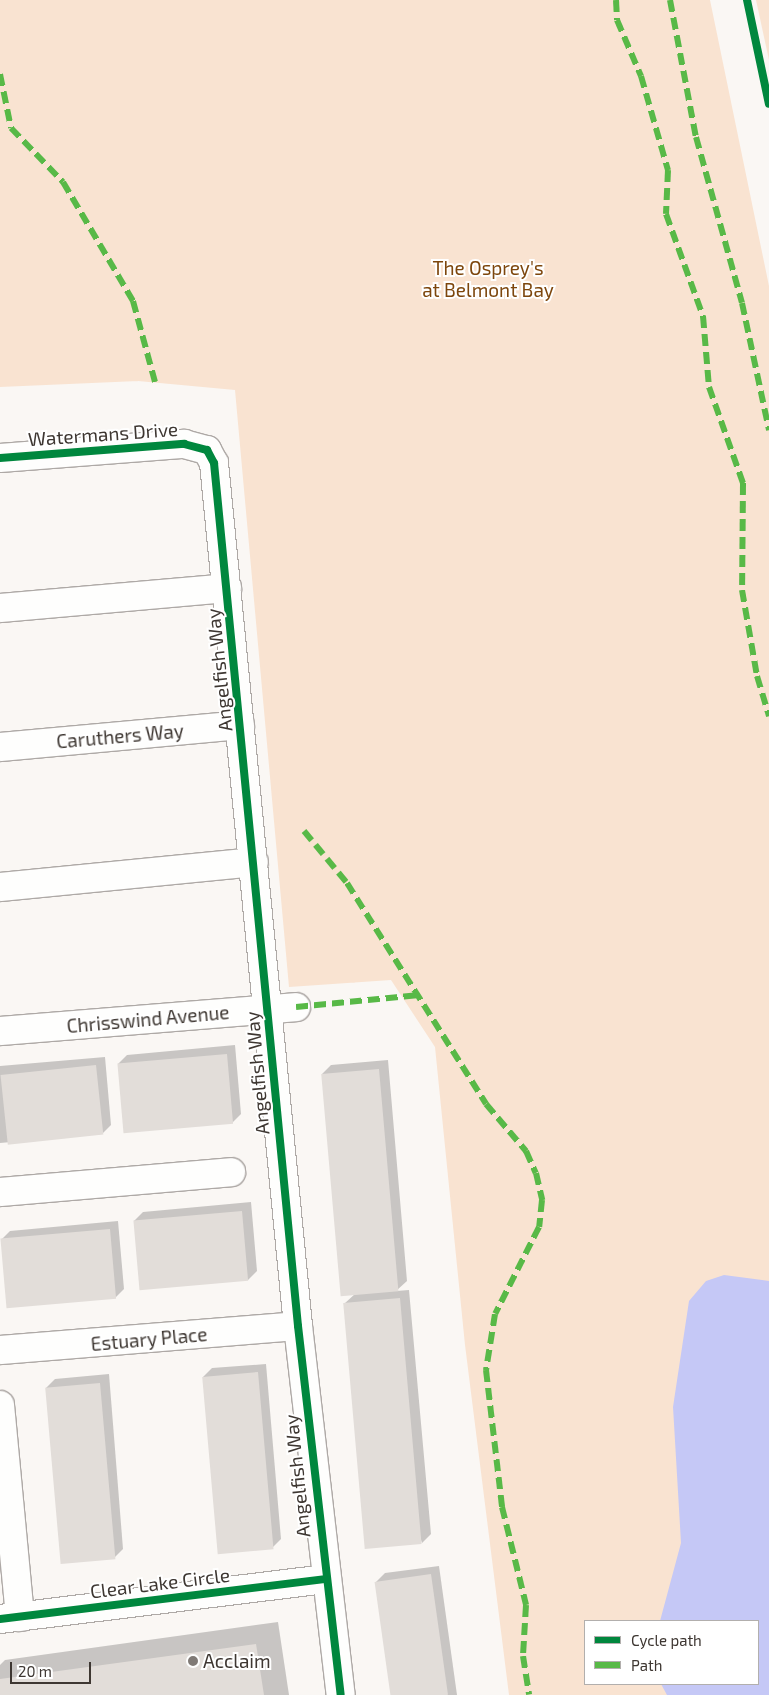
<!DOCTYPE html>
<style>
body{margin:0}
#map{position:relative;width:769px;height:1695px;overflow:hidden;background:#faf7f4;font-family:"Exo 2",sans-serif}
div>[style]{position:absolute}
[style*='--x']{left:calc(var(--x)*1px);top:calc(var(--y)*1px);width:calc(var(--w)*1px);rotate:calc(var(--a)*1deg)}
.green>*{inset:0;background:#f9e3d1}
.water>*{inset:0;background:#c5c8f6}
.shadow>*{inset:0;background:#0003}
.building>*{inset:0;background:#e2ddd9;transform-origin:0 0}
.roads{filter:drop-shadow(1px 0 #aea9a6) drop-shadow(-1px 0 #aea9a6) drop-shadow(0 1px #aea9a6) drop-shadow(0 -1px #aea9a6)}
.minor>*{height:28px;margin:-14px;padding:0 14px;transform-origin:14px;border-radius:14px;background:#fefefd}
.quiet>*{height:6px;margin-top:-3px;transform-origin:0;background:repeating-linear-gradient(90deg,#58b947 0 12px,transparent 0 18px)}
.cycleway>*{height:8px;margin:-4px;padding:0 4px;transform-origin:4px;border-radius:4px;background:#00873e}
.dots>*{width:14px;height:14px;translate:-50% -50%;box-sizing:border-box;border:2px solid #fff;border-radius:50%}
span{translate:-50% -50%;white-space:nowrap;text-align:center;line-height:1.15;-webkit-text-stroke:4px #fff;paint-order:stroke}
.park-label{font-size:19px;color:#7d460c}
.street-label{font-size:19px;color:#3e3732}
.poi-label{font-size:19px;color:#3e3732}
.left{translate:0 -50%;text-align:left}
.legend{position:absolute;left:584px;top:1620px;width:175px;height:65px;box-sizing:border-box;background:#fff;border:1px solid #b2afad;margin:0;padding:6px 9px;list-style:none;font-size:15px;color:#3e3732}
.legend li{display:flex;align-items:center;gap:10px;height:25px}
.legend b{width:25px;border:1px solid #b2afad}
.scale{position:absolute;left:10px;top:1662px;width:81px;height:22px;box-sizing:border-box;border:2px solid #3e3732;border-top:0;padding-left:6px;font-size:15px;line-height:18px;white-space:nowrap;color:#3e3732;-webkit-text-stroke:4px #fff;paint-order:stroke}
</style>
<div id="map">
<div class="green">
<i style="clip-path:polygon(evenodd,0 0,710px 0,769px 286px,769px 1695px,509px 1695px,465px 1345px,435px 1047px,391px 980px,289px 987px,235px 390px,138px 381px,0 387px,0 0,585px 1621px,758px 1621px,758px 1684px,585px 1684px,585px 1621px)"></i>
<i style="clip-path:polygon(756px 0,769px 0,769px 60px)"></i>
</div>
<div class="water">
<i style="clip-path:polygon(724px 1275px,769px 1281px,769px 1695px,667px 1695px,661px 1684px,758px 1684px,758px 1621px,660px 1621px,681px 1543px,673px 1407px,689px 1301px,706px 1281px)"></i>
</div>
<div class="shadow">
<i style="clip-path:polygon(235px 1045px,241px 1114px,232px 1123px,118px 1064px,127px 1055px)"></i>
<i style="clip-path:polygon(105px 1057px,111px 1125px,102px 1134px,0 1143px,0 1066px)"></i>
<i style="clip-path:polygon(388px 1060px,407px 1281px,396px 1291px,409px 1290px,431px 1534px,422px 1543px,344px 1304px,356px 1293px,322px 1074px,331px 1065px)"></i>
<i style="clip-path:polygon(251px 1202px,257px 1271px,248px 1280px,134px 1221px,143px 1212px)"></i>
<i style="clip-path:polygon(118px 1221px,124px 1289px,115px 1298px,1px 1240px,10px 1231px)"></i>
<i style="clip-path:polygon(266px 1364px,281px 1539px,272px 1548px,203px 1377px,212px 1368px)"></i>
<i style="clip-path:polygon(109px 1374px,123px 1549px,114px 1558px,46px 1388px,55px 1379px)"></i>
<i style="clip-path:polygon(439px 1566px,457px 1695px,392px 1695px,376px 1582px,385px 1573px)"></i>
<i style="clip-path:polygon(278px 1622px,289px 1695px,0 1695px,0 1665px,5px 1660px)"></i>
</div>
<div class="building">
<i style="left:227px;top:1054px;width:70px;height:110px;rotate:85deg"></i>
<i style="left:96px;top:1065px;width:70px;height:96px;rotate:84deg"></i>
<i style="left:379px;top:1069px;width:223px;height:58px;rotate:85deg"></i>
<i style="left:242px;top:1211px;width:70px;height:109px;rotate:85deg"></i>
<i style="left:110px;top:1229px;width:70px;height:110px;rotate:85deg"></i>
<i style="left:400px;top:1298px;width:247px;height:57px;rotate:85deg"></i>
<i style="left:258px;top:1372px;width:178px;height:56px;rotate:85deg"></i>
<i style="left:100px;top:1383px;width:177px;height:55px;rotate:85deg"></i>
<i style="left:431px;top:1574px;width:122px;height:57px;rotate:82deg"></i>
<i style="clip-path:polygon(256px 1644px,264px 1695px,0 1695px,0 1679px)"></i>
</div>
<div class="roads">
<div class="minor">
<i style="--x:0;--y:458;--w:185;--a:-4.4"></i>
<i style="--x:184;--y:444;--w:24;--a:15"></i>
<i style="--x:207;--y:450;--w:15;--a:62"></i>
<i style="--x:214;--y:463;--w:867;--a:84.44"></i>
<i style="--x:298;--y:1326;--w:371;--a:83.4"></i>
<i style="--x:0;--y:608;--w:228;--a:-5"></i>
<i style="--x:0;--y:747;--w:241;--a:-5.2"></i>
<i style="--x:0;--y:887;--w:255;--a:-5.6"></i>
<i style="--x:0;--y:1031;--w:297;--a:-4.6"></i>
<i style="--x:0;--y:1192;--w:232;--a:-4.9"></i>
<i style="--x:0;--y:1350;--w:299;--a:-4.6"></i>
<i style="--x:0;--y:1405;--w:213;--a:84.6"></i>
<i style="--x:0;--y:1619;--w:327;--a:-7"></i>
</div>
</div>
<div class="quiet">
<i style="--x:616;--y:0;--w:20;--a:87"></i>
<i style="--x:617;--y:20;--w:61;--a:66.8"></i>
<i style="--x:641;--y:76;--w:98;--a:74"></i>
<i style="--x:668;--y:170;--w:44;--a:92.6"></i>
<i style="--x:666;--y:214;--w:109;--a:70.1"></i>
<i style="--x:703;--y:316;--w:71;--a:85.2"></i>
<i style="--x:709;--y:387;--w:102;--a:70.5"></i>
<i style="--x:743;--y:483;--w:107;--a:90.5"></i>
<i style="--x:742;--y:590;--w:87;--a:80.1"></i>
<i style="--x:757;--y:676;--w:42;--a:73.3"></i>
<i style="--x:670;--y:0;--w:139;--a:79.3"></i>
<i style="--x:696;--y:137;--w:172;--a:74.5"></i>
<i style="--x:742;--y:303;--w:130;--a:78"></i>
<i style="--x:0;--y:74;--w:55;--a:78.5"></i>
<i style="--x:11;--y:128;--w:75;--a:46.1"></i>
<i style="--x:63;--y:182;--w:138;--a:59.5"></i>
<i style="--x:133;--y:301;--w:84;--a:74.8"></i>
<i style="--x:304;--y:831;--w:67;--a:50.4"></i>
<i style="--x:347;--y:883;--w:261;--a:57.8"></i>
<i style="--x:486;--y:1104;--w:62;--a:49.6"></i>
<i style="--x:526;--y:1151;--w:24;--a:66"></i>
<i style="--x:536;--y:1173;--w:28;--a:77"></i>
<i style="--x:542;--y:1200;--w:27;--a:96"></i>
<i style="--x:539;--y:1227;--w:97;--a:116.8"></i>
<i style="--x:495;--y:1314;--w:57;--a:99.1"></i>
<i style="--x:486;--y:1370;--w:138;--a:83.3"></i>
<i style="--x:502;--y:1507;--w:101;--a:76.2"></i>
<i style="--x:526;--y:1605;--w:51;--a:93.4"></i>
<i style="--x:523;--y:1656;--w:39;--a:81"></i>
<i style="--x:296;--y:1007;--w:124;--a:-5.6"></i>
</div>
<div class="cycleway">
<i style="--x:747;--y:0;--w:106;--a:78.1"></i>
<i style="--x:0;--y:458;--w:185;--a:-4.4"></i>
<i style="--x:184;--y:444;--w:24;--a:15"></i>
<i style="--x:207;--y:450;--w:15;--a:62"></i>
<i style="--x:214;--y:463;--w:867;--a:84.44"></i>
<i style="--x:298;--y:1326;--w:371;--a:83.4"></i>
<i style="--x:0;--y:1619;--w:327;--a:-7"></i>
</div>
<div class="dots">
<i style="left:193px;top:1661px;background:#807a76"></i>
</div>
<div class="park-label">
<span style="left:488px;top:279px">The Osprey's<br>at Belmont Bay</span>
</div>
<div class="street-label">
<span style="left:103px;top:434px;rotate:-4deg">Watermans Drive</span>
<span style="left:219px;top:670px;rotate:-96deg">Angelfish Way</span>
<span style="left:120px;top:736px;rotate:-5deg">Caruthers Way</span>
<span style="left:148px;top:1019px;rotate:-5deg">Chrisswind Avenue</span>
<span style="left:257px;top:1073px;rotate:-95deg">Angelfish Way</span>
<span style="left:149px;top:1339px;rotate:-5deg">Estuary Place</span>
<span style="left:297px;top:1476px;rotate:-96deg">Angelfish Way</span>
<span style="left:160px;top:1583px;rotate:-7deg">Clear Lake Circle</span>
</div>
<div class="poi-label">
<span class="left" style="left:203px;top:1661px">Acclaim</span>
</div>
<ul class="legend">
<li><b style="height:6px;background:#00873e"></b>Cycle path</li>
<li><b style="height:6px;background:#58b947"></b>Path</li>
</ul>
<div class="scale">20 m</div>
</div>
